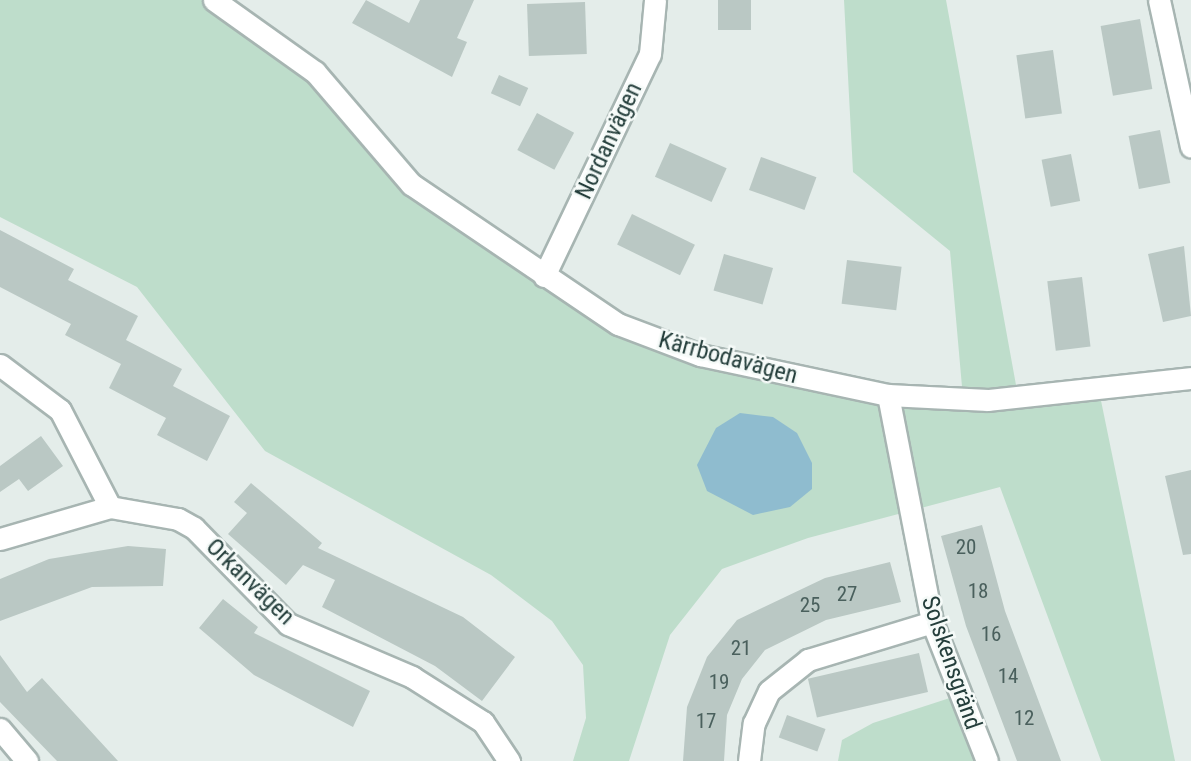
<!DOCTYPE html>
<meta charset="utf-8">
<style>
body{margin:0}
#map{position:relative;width:1191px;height:761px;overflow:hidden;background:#e4edea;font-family:"Roboto Condensed",sans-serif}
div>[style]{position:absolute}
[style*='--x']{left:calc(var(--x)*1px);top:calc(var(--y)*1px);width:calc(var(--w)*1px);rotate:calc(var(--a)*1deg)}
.green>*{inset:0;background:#beddcb}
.water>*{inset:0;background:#8fbccf}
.building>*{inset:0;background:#bac8c4;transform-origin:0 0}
.roads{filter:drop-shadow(2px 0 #a7b5b2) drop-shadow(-2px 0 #a7b5b2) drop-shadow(0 2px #a7b5b2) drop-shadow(0 -2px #a7b5b2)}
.street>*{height:21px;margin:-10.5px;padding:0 10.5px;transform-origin:10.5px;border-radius:10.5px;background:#fff}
span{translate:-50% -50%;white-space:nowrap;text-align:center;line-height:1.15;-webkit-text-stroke:5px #f5faf8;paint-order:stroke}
.number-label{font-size:21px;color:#4a605d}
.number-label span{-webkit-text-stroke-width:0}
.street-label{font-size:24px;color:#243e3b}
</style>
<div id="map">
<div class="green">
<i style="clip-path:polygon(0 0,214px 0,315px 72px,411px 184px,544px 276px,700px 355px,963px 398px,950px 251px,853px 172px,844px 0,946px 0,1018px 396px,1098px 386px,1175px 761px,1101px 761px,1000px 487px,808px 538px,722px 569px,670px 635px,629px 761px,573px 761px,586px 718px,583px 665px,552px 621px,491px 575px,265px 451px,137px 287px,0 217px)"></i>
<i style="clip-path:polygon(959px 695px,987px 761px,838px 761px,842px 740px,873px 723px)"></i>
</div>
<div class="water">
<i style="clip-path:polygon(740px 413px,773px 417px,797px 433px,812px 463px,812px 489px,790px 507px,753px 515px,707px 491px,697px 465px,716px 428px)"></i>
</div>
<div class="building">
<i style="clip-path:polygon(366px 0,409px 23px,420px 0,474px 0,457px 38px,467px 42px,452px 77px,352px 23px)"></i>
<i style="left:718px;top:0;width:33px;height:30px"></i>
<i style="left:585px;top:2px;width:52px;height:58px;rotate:88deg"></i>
<i style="left:1140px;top:19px;width:71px;height:40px;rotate:80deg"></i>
<i style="left:1053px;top:50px;width:64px;height:37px;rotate:82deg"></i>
<i style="left:499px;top:75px;width:32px;height:20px;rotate:24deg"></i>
<i style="left:537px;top:113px;width:42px;height:42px;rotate:28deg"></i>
<i style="left:1160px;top:130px;width:54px;height:32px;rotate:79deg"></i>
<i style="left:670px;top:143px;width:62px;height:37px;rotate:24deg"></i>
<i style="left:1071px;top:154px;width:48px;height:30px;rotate:79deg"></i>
<i style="left:761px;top:157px;width:59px;height:35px;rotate:20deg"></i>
<i style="left:632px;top:214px;width:70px;height:34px;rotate:26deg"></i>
<i style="clip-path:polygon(0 230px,74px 269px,68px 280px,138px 316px,126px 340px,182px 369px,173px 386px,230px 416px,207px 461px,157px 435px,166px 418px,109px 388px,121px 364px,65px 335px,71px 324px,0 287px)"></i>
<i style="clip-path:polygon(1184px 246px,1191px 316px,1163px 322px,1148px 254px)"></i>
<i style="left:724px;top:254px;width:51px;height:38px;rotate:16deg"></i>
<i style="left:847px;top:260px;width:55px;height:44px;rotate:7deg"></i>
<i style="left:1082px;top:277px;width:70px;height:35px;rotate:83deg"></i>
<i style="clip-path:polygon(41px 436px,63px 466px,28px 491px,19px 479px,0 492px,0 466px)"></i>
<i style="clip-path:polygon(1191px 470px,1191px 554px,1183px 555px,1165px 476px)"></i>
<i style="clip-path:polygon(251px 483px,322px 543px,318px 548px,463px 617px,515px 657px,482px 701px,435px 666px,322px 607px,335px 580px,303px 565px,286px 585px,228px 534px,247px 513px,234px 502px)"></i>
<i style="clip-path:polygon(982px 525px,1005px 611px,1061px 761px,1017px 761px,966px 626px,941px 536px)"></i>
<i style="clip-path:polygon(128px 546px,166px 549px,163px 586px,92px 587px,0 621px,0 579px,49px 559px)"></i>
<i style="clip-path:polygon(890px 562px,901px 602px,826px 620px,765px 650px,742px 679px,727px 715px,724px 761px,683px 761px,687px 707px,707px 657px,737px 620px,825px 578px)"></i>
<i style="clip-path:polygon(223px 599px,258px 627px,254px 633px,370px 691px,353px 727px,254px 675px,199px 628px)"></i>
<i style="left:919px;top:653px;width:40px;height:114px;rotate:77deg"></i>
<i style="clip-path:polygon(0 655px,27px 692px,42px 678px,118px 761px,57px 761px,0 702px)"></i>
<i style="left:787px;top:715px;width:41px;height:24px;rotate:20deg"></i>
</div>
<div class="roads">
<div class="street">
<i style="--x:214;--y:0;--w:124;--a:35.5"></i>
<i style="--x:315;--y:72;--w:148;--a:49.4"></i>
<i style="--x:411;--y:184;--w:250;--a:34.1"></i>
<i style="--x:618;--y:324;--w:88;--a:20.7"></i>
<i style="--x:700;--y:355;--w:192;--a:12"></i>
<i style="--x:888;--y:395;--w:100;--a:2.9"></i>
<i style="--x:988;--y:400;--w:204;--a:-6.2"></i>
<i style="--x:1159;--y:0;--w:150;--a:77.7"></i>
<i style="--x:544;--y:276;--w:246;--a:-64.5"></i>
<i style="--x:650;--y:54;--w:54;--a:-84.7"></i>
<i style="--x:0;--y:365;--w:75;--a:36.9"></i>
<i style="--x:60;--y:410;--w:109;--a:62.7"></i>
<i style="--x:888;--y:395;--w:231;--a:79"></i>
<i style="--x:932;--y:622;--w:149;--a:68.4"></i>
<i style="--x:0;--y:539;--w:115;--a:-16.2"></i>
<i style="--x:110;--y:507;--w:69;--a:10"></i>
<i style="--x:178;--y:519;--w:18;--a:29"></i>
<i style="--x:194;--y:528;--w:134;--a:45.6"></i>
<i style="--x:288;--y:624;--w:135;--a:23.1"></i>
<i style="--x:412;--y:677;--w:84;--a:32.4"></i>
<i style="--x:483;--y:722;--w:47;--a:56.3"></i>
<i style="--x:0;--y:729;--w:42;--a:49.8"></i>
<i style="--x:749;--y:761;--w:38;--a:-83"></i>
<i style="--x:754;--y:723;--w:35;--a:-65"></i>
<i style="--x:769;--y:691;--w:50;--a:-38.5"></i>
<i style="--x:808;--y:660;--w:130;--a:-17"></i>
</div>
</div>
<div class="number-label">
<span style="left:966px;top:547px">20</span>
<span style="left:978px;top:591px">18</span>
<span style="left:847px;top:594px">27</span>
<span style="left:810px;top:605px">25</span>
<span style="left:991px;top:634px">16</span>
<span style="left:741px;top:648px">21</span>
<span style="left:1008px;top:676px">14</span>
<span style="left:719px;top:682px">19</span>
<span style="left:1024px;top:718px">12</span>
<span style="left:706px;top:721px">17</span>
</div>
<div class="street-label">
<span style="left:609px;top:141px;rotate:-65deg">Nordanvägen</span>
<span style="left:728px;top:358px;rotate:15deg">Kärrbodavägen</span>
<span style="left:250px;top:582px;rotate:44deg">Orkanvägen</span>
<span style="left:951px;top:663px;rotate:71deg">Solskensgränd</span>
</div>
</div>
